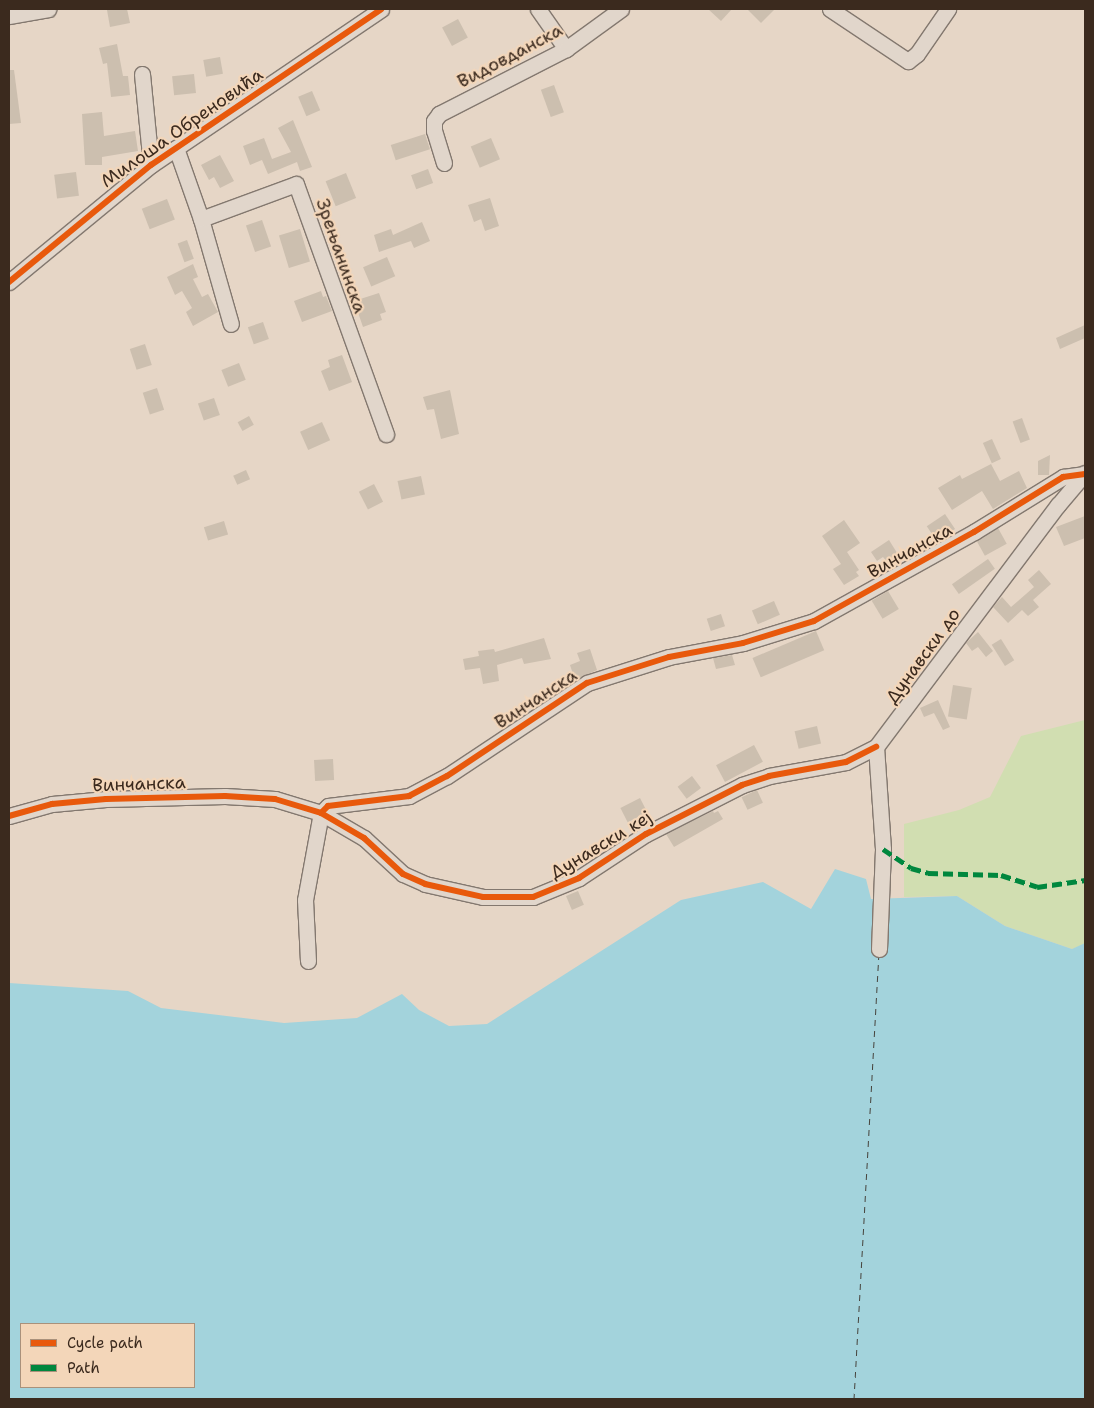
<!DOCTYPE html>
<meta charset="utf-8">
<style>
body{margin:0}
#map{position:relative;width:1094px;height:1408px;overflow:hidden;background:#e6d6c6;font-family:"Shantell Sans",sans-serif}
div>[style]{position:absolute}
[style*='--x']{left:calc(var(--x)*1px);top:calc(var(--y)*1px);width:calc(var(--w)*1px);rotate:calc(var(--a)*1deg)}
.green>*{inset:0;background:#d1deb1}
.water>*{inset:0;background:#a3d3dc}
.ferry>*{height:1px;margin-top:-0.5px;transform-origin:0;background:repeating-linear-gradient(90deg,#46433c 0 6px,transparent 0 11px)}
.building>*{inset:0;background:#ccbfaf;transform-origin:0 0}
.roads{filter:drop-shadow(1px 0 #83786f) drop-shadow(-1px 0 #83786f) drop-shadow(0 1px #83786f) drop-shadow(0 -1px #83786f)}
.minor>*{height:15px;margin:-7.5px;padding:0 7.5px;transform-origin:7.5px;border-radius:7.5px;background:#e1d6cb}
.quiet>*{height:5px;margin-top:-2.5px;transform-origin:0;background:repeating-linear-gradient(90deg,#00873e 0 10px,transparent 0 15px)}
.cycleway>*{height:6px;margin:-3px;padding:0 3px;transform-origin:3px;border-radius:3px;background:#e8590c}
span{translate:-50% -50%;white-space:nowrap;text-align:center;line-height:1.15;-webkit-text-stroke:4.5px #f3d6b9;paint-order:stroke}
.street-label{font-size:18px;color:#3b2a1e}
.frame{position:absolute;inset:0;border:10px solid #3b2a1e;pointer-events:none}
.legend{position:absolute;left:20px;top:1323px;width:175px;height:65px;box-sizing:border-box;background:#f3d6b9;border:1px solid #a9917b;margin:0;padding:6px 9px;list-style:none;font-size:15px;color:#3b2a1e}
.legend li{display:flex;align-items:center;gap:10px;height:25px}
.legend b{width:25px;border:1px solid #a9917b}
</style>
<div id="map">
<div class="green">
<i style="clip-path:polygon(1085px 720px,1085px 944px,1072px 949px,1005px 926px,957px 896px,904px 897px,904px 824px,959px 810px,990px 797px,1021px 736px)"></i>
</div>
<div class="water">
<i style="clip-path:polygon(evenodd,835px 869px,866px 879px,871px 899px,957px 896px,1005px 926px,1072px 949px,1085px 943px,1085px 1399px,9px 1399px,9px 983px,128px 991px,161px 1008px,284px 1023px,357px 1018px,402px 994px,419px 1010px,449px 1026px,487px 1024px,681px 900px,763px 882px,811px 909px,835px 869px,21px 1324px,194px 1324px,194px 1387px,21px 1387px,21px 1324px)"></i>
</div>
<div class="ferry">
<i style="--x:854;--y:1399;--w:445;--a:-86.8"></i>
</div>
<div class="building">
<i style="clip-path:polygon(127px 9px,130px 23px,110px 27px,107px 10px)"></i>
<i style="clip-path:polygon(708px 9px,732px 9px,721px 21px)"></i>
<i style="clip-path:polygon(747px 9px,775px 9px,761px 23px)"></i>
<i style="left:458px;top:19px;width:21px;height:18px;rotate:62deg"></i>
<i style="clip-path:polygon(117px 44px,123px 76px,128px 76px,130px 95px,111px 97px,107px 63px,103px 64px,99px 48px)"></i>
<i style="left:220px;top:57px;width:17px;height:17px;rotate:80deg"></i>
<i style="clip-path:polygon(9px 70px,14px 70px,21px 123px,9px 124px)"></i>
<i style="left:194px;top:74px;width:19px;height:22px;rotate:84deg"></i>
<i style="left:554px;top:85px;width:29px;height:14px;rotate:70deg"></i>
<i style="left:312px;top:91px;width:21px;height:15px;rotate:67deg"></i>
<i style="clip-path:polygon(102px 112px,104px 136px,135px 131px,138px 151px,102px 157px,102px 165px,85px 165px,82px 114px)"></i>
<i style="clip-path:polygon(293px 120px,312px 167px,300px 171px,297px 162px,268px 174px,262px 160px,250px 165px,243px 146px,264px 138px,272px 159px,291px 152px,278px 128px)"></i>
<i style="left:425px;top:134px;width:16px;height:36px;rotate:72deg"></i>
<i style="left:491px;top:138px;width:23px;height:22px;rotate:67deg"></i>
<i style="clip-path:polygon(220px 155px,234px 181px,220px 188px,214px 177px,209px 180px,201px 165px)"></i>
<i style="left:428px;top:169px;width:15px;height:18px;rotate:70deg"></i>
<i style="left:76px;top:172px;width:24px;height:22px;rotate:83deg"></i>
<i style="left:346px;top:173px;width:27px;height:22px;rotate:68deg"></i>
<i style="clip-path:polygon(490px 198px,499px 226px,485px 231px,481px 219px,474px 222px,468px 205px)"></i>
<i style="left:167px;top:199px;width:22px;height:27px;rotate:69deg"></i>
<i style="left:262px;top:220px;width:28px;height:17px;rotate:71deg"></i>
<i style="clip-path:polygon(422px 222px,430px 241px,414px 248px,411px 241px,379px 252px,374px 235px,391px 229px,393px 235px)"></i>
<i style="left:300px;top:229px;width:34px;height:22px;rotate:73deg"></i>
<i style="left:187px;top:240px;width:20px;height:10px;rotate:70deg"></i>
<i style="left:387px;top:257px;width:21px;height:26px;rotate:67deg"></i>
<i style="clip-path:polygon(193px 264px,198px 277px,193px 279px,202px 297px,208px 294px,218px 312px,193px 326px,186px 312px,192px 308px,182px 291px,175px 295px,167px 277px)"></i>
<i style="clip-path:polygon(321px 291px,323px 297px,326px 296px,332px 311px,302px 322px,294px 301px)"></i>
<i style="clip-path:polygon(379px 293px,386px 312px,380px 314px,382px 320px,363px 327px,354px 301px)"></i>
<i style="left:263px;top:322px;width:18px;height:16px;rotate:71deg"></i>
<i style="clip-path:polygon(1085px 325px,1085px 338px,1060px 349px,1056px 338px)"></i>
<i style="left:145px;top:344px;width:22px;height:16px;rotate:72deg"></i>
<i style="clip-path:polygon(342px 355px,352px 382px,329px 391px,321px 371px,330px 367px,328px 360px)"></i>
<i style="left:239px;top:363px;width:18px;height:19px;rotate:68deg"></i>
<i style="left:157px;top:388px;width:23px;height:15px;rotate:72deg"></i>
<i style="clip-path:polygon(450px 390px,459px 434px,441px 439px,434px 409px,427px 410px,423px 397px)"></i>
<i style="left:214px;top:398px;width:18px;height:17px;rotate:71deg"></i>
<i style="left:249px;top:416px;width:10px;height:13px;rotate:61deg"></i>
<i style="left:1022px;top:418px;width:23px;height:10px;rotate:70deg"></i>
<i style="left:322px;top:422px;width:20px;height:24px;rotate:66deg"></i>
<i style="left:992px;top:439px;width:22px;height:10px;rotate:66deg"></i>
<i style="clip-path:polygon(1050px 455px,1049px 475px,1038px 475px,1038px 461px)"></i>
<i style="clip-path:polygon(991px 464px,1000px 481px,1019px 471px,1027px 488px,993px 509px,982px 491px,952px 510px,938px 488px,960px 475px,962px 479px)"></i>
<i style="left:246px;top:470px;width:10px;height:14px;rotate:66deg"></i>
<i style="left:421px;top:476px;width:19px;height:24px;rotate:78deg"></i>
<i style="left:374px;top:484px;width:20px;height:17px;rotate:63deg"></i>
<i style="left:945px;top:514px;width:18px;height:22px;rotate:56deg"></i>
<i style="clip-path:polygon(1085px 516px,1085px 538px,1064px 546px,1056px 527px)"></i>
<i style="clip-path:polygon(844px 520px,860px 543px,847px 552px,859px 570px,856px 572px,859px 576px,844px 585px,833px 569px,841px 564px,822px 536px)"></i>
<i style="left:224px;top:521px;width:14px;height:21px;rotate:73deg"></i>
<i style="left:998px;top:528px;width:18px;height:25px;rotate:61deg"></i>
<i style="clip-path:polygon(889px 540px,899px 556px,888px 563px,883px 557px,877px 561px,871px 552px)"></i>
<i style="left:988px;top:559px;width:12px;height:44px;rotate:55deg"></i>
<i style="clip-path:polygon(1039px 570px,1051px 584px,1033px 600px,1039px 607px,1028px 616px,1022px 610px,1008px 623px,993px 607px,1002px 597px,1011px 607px,1034px 587px,1028px 580px)"></i>
<i style="left:888px;top:591px;width:21px;height:19px;rotate:59deg"></i>
<i style="left:774px;top:601px;width:15px;height:24px;rotate:67deg"></i>
<i style="left:721px;top:614px;width:13px;height:15px;rotate:72deg"></i>
<i style="left:816px;top:631px;width:21px;height:69px;rotate:67deg"></i>
<i style="clip-path:polygon(978px 632px,993px 651px,986px 657px,978px 647px,972px 651px,966px 643px)"></i>
<i style="clip-path:polygon(544px 638px,551px 659px,524px 664px,522px 658px,497px 665px,499px 681px,483px 684px,480px 668px,465px 670px,463px 659px,479px 656px,478px 651px,494px 649px,495px 652px)"></i>
<i style="left:1001px;top:639px;width:25px;height:11px;rotate:58deg"></i>
<i style="clip-path:polygon(590px 649px,597px 670px,575px 680px,570px 665px,580px 661px,577px 653px)"></i>
<i style="clip-path:polygon(732px 655px,735px 665px,716px 669px,713px 658px)"></i>
<i style="left:953px;top:685px;width:19px;height:32px;rotate:9deg"></i>
<i style="clip-path:polygon(938px 700px,950px 727px,943px 730px,934px 713px,924px 717px,920px 708px)"></i>
<i style="left:817px;top:726px;width:18px;height:23px;rotate:77deg"></i>
<i style="left:754px;top:745px;width:19px;height:43px;rotate:62deg"></i>
<i style="left:333px;top:759px;width:21px;height:19px;rotate:87deg"></i>
<i style="left:692px;top:776px;width:15px;height:18px;rotate:53deg"></i>
<i style="left:757px;top:790px;width:14px;height:17px;rotate:65deg"></i>
<i style="left:640px;top:798px;width:16px;height:22px;rotate:63deg"></i>
<i style="clip-path:polygon(713px 811px,714px 813px,718px 811px,723px 819px,674px 847px,666px 834px)"></i>
<i style="left:578px;top:891px;width:15px;height:13px;rotate:67deg"></i>
</div>
<div class="roads">
<div class="minor">
<i style="--x:538;--y:9;--w:49;--a:55"></i>
<i style="--x:830;--y:9;--w:94;--a:33.7"></i>
<i style="--x:908;--y:61;--w:11;--a:-38"></i>
<i style="--x:917;--y:54;--w:55;--a:-55.4"></i>
<i style="--x:9;--y:16;--w:40;--a:-10"></i>
<i style="--x:142;--y:74;--w:91;--a:84.4"></i>
<i style="--x:176;--y:148;--w:75;--a:70.6"></i>
<i style="--x:201;--y:219;--w:109;--a:74.1"></i>
<i style="--x:444;--y:163;--w:34;--a:-107"></i>
<i style="--x:434;--y:131;--w:10;--a:-90"></i>
<i style="--x:434;--y:121;--w:9;--a:-54"></i>
<i style="--x:439;--y:114;--w:143;--a:-27.1"></i>
<i style="--x:566;--y:49;--w:68;--a:-36"></i>
<i style="--x:201;--y:219;--w:101;--a:-20.2"></i>
<i style="--x:296;--y:184;--w:266;--a:70.2"></i>
<i style="--x:9;--y:282;--w:184;--a:-39.5"></i>
<i style="--x:151;--y:165;--w:278;--a:-34.1"></i>
<i style="--x:321;--y:813;--w:10;--a:-45"></i>
<i style="--x:328;--y:806;--w:82;--a:-7"></i>
<i style="--x:409;--y:796;--w:43;--a:-27.8"></i>
<i style="--x:447;--y:776;--w:168;--a:-33.6"></i>
<i style="--x:587;--y:683;--w:86;--a:-17.6"></i>
<i style="--x:669;--y:657;--w:75;--a:-10.7"></i>
<i style="--x:743;--y:643;--w:74;--a:-17.2"></i>
<i style="--x:814;--y:621;--w:183;--a:-29.1"></i>
<i style="--x:974;--y:532;--w:105;--a:-31.7"></i>
<i style="--x:1063;--y:477;--w:22;--a:-8"></i>
<i style="--x:9;--y:816;--w:45;--a:-15.6"></i>
<i style="--x:52;--y:804;--w:54;--a:-5.3"></i>
<i style="--x:106;--y:799;--w:119;--a:-1.4"></i>
<i style="--x:225;--y:796;--w:50;--a:3.4"></i>
<i style="--x:275;--y:799;--w:48;--a:16.9"></i>
<i style="--x:321;--y:813;--w:50;--a:30.2"></i>
<i style="--x:364;--y:838;--w:53;--a:42.7"></i>
<i style="--x:403;--y:874;--w:24;--a:24"></i>
<i style="--x:425;--y:884;--w:59;--a:12.6"></i>
<i style="--x:483;--y:897;--w:50;--a:0"></i>
<i style="--x:533;--y:897;--w:50;--a:-22.4"></i>
<i style="--x:579;--y:878;--w:80;--a:-33.3"></i>
<i style="--x:646;--y:834;--w:108;--a:-27"></i>
<i style="--x:742;--y:785;--w:28;--a:-18"></i>
<i style="--x:769;--y:776;--w:78;--a:-10.3"></i>
<i style="--x:846;--y:762;--w:34;--a:-27"></i>
<i style="--x:879;--y:949;--w:100;--a:-87.7"></i>
<i style="--x:883;--y:849;--w:102;--a:-93.9"></i>
<i style="--x:876;--y:747;--w:303;--a:-53.1"></i>
<i style="--x:1058;--y:505;--w:42;--a:-49.8"></i>
<i style="--x:308;--y:961;--w:61;--a:-92.8"></i>
<i style="--x:305;--y:900;--w:88;--a:-79.6"></i>
</div>
</div>
<div class="quiet">
<i style="--x:883;--y:849;--w:34;--a:34"></i>
<i style="--x:911;--y:868;--w:18;--a:16"></i>
<i style="--x:928;--y:873;--w:73;--a:1.6"></i>
<i style="--x:1001;--y:875;--w:38;--a:18"></i>
<i style="--x:1037;--y:887;--w:49;--a:-8.3"></i>
</div>
<div class="cycleway">
<i style="--x:9;--y:282;--w:184;--a:-39.5"></i>
<i style="--x:151;--y:165;--w:278;--a:-34.1"></i>
<i style="--x:321;--y:813;--w:10;--a:-45"></i>
<i style="--x:328;--y:806;--w:82;--a:-7"></i>
<i style="--x:409;--y:796;--w:43;--a:-27.8"></i>
<i style="--x:447;--y:776;--w:168;--a:-33.6"></i>
<i style="--x:587;--y:683;--w:86;--a:-17.6"></i>
<i style="--x:669;--y:657;--w:75;--a:-10.7"></i>
<i style="--x:743;--y:643;--w:74;--a:-17.2"></i>
<i style="--x:814;--y:621;--w:183;--a:-29.1"></i>
<i style="--x:974;--y:532;--w:105;--a:-31.7"></i>
<i style="--x:1063;--y:477;--w:22;--a:-8"></i>
<i style="--x:9;--y:816;--w:45;--a:-15.6"></i>
<i style="--x:52;--y:804;--w:54;--a:-5.3"></i>
<i style="--x:106;--y:799;--w:119;--a:-1.4"></i>
<i style="--x:225;--y:796;--w:50;--a:3.4"></i>
<i style="--x:275;--y:799;--w:48;--a:16.9"></i>
<i style="--x:321;--y:813;--w:50;--a:30.2"></i>
<i style="--x:364;--y:838;--w:53;--a:42.7"></i>
<i style="--x:403;--y:874;--w:24;--a:24"></i>
<i style="--x:425;--y:884;--w:59;--a:12.6"></i>
<i style="--x:483;--y:897;--w:50;--a:0"></i>
<i style="--x:533;--y:897;--w:50;--a:-22.4"></i>
<i style="--x:579;--y:878;--w:80;--a:-33.3"></i>
<i style="--x:646;--y:834;--w:108;--a:-27"></i>
<i style="--x:742;--y:785;--w:28;--a:-18"></i>
<i style="--x:769;--y:776;--w:78;--a:-10.3"></i>
<i style="--x:846;--y:762;--w:34;--a:-27"></i>
</div>
<div class="street-label">
<span style="left:510px;top:56px;rotate:-28deg">Видовданска</span>
<span style="left:182px;top:128px;rotate:-35deg">Милоша Обреновића</span>
<span style="left:341px;top:256px;rotate:71deg">Зрењанинска</span>
<span style="left:910px;top:551px;rotate:-29deg">Винчанска</span>
<span style="left:923px;top:656px;rotate:-54deg">Дунавски до</span>
<span style="left:536px;top:699px;rotate:-33deg">Винчанска</span>
<span style="left:139px;top:784px;rotate:-2deg">Винчанска</span>
<span style="left:601px;top:845px;rotate:-31deg">Дунавски кеј</span>
</div>
<div class="frame"></div>
<ul class="legend">
<li><b style="height:6px;background:#e8590c"></b>Cycle path</li>
<li><b style="height:6px;background:#00873e"></b>Path</li>
</ul>
</div>
